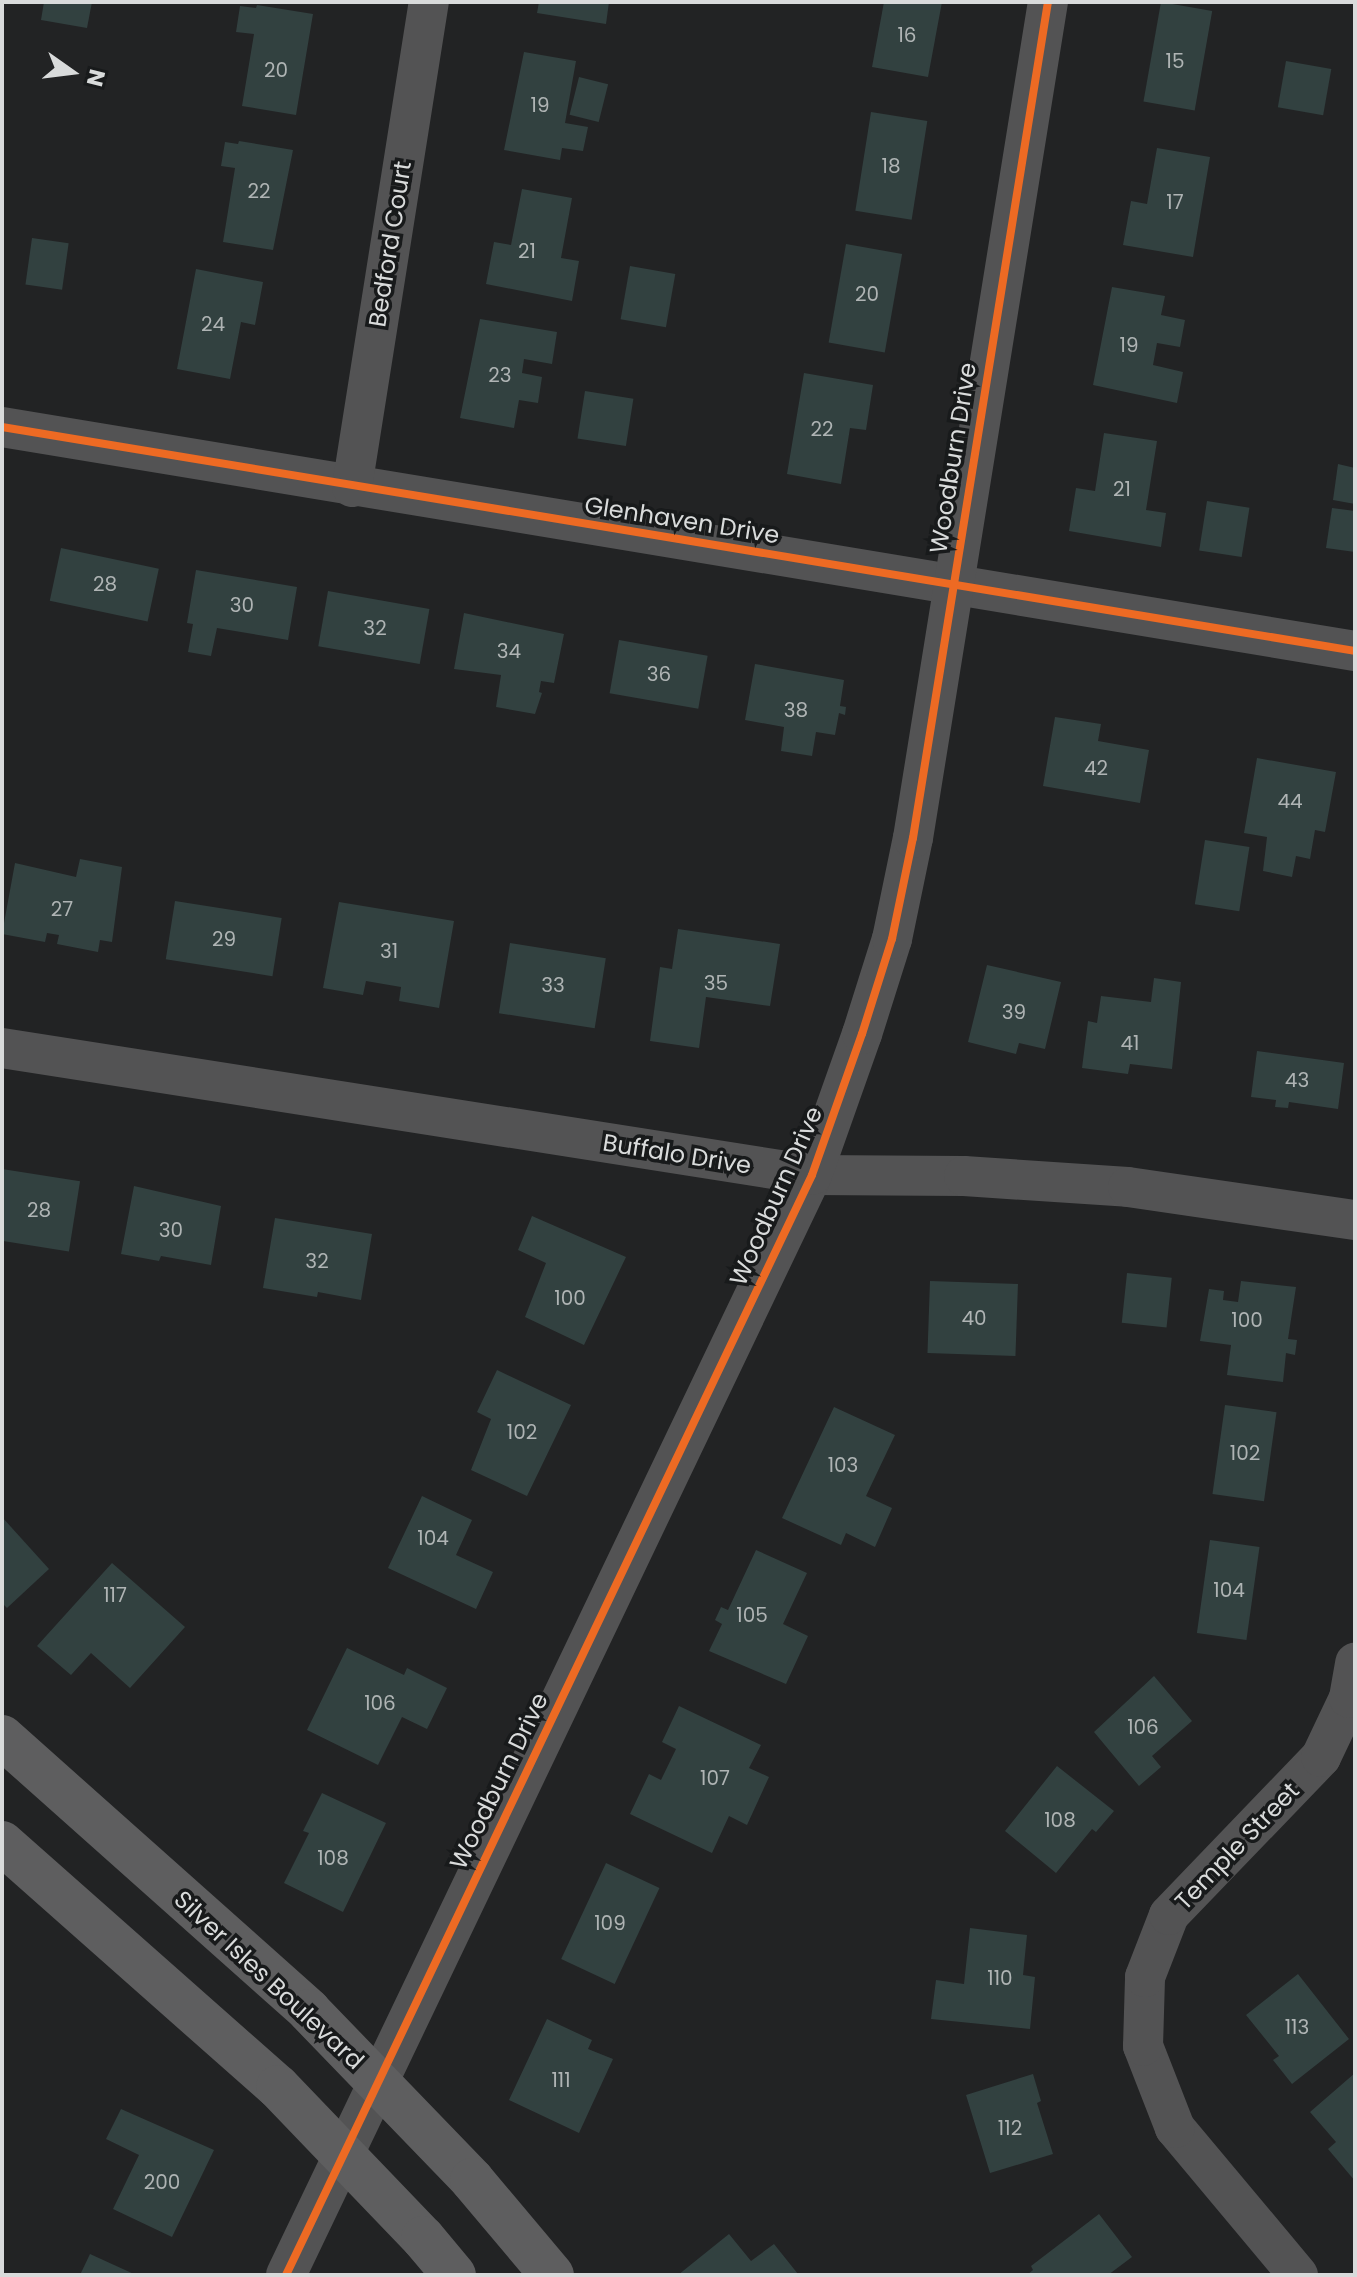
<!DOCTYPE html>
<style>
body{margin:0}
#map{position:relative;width:1357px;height:2277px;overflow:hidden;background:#222324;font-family:Poppins,sans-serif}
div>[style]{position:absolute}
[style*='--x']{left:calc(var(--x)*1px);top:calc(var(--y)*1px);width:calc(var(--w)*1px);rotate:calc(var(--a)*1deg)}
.building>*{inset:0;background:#324140;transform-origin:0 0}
.street>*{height:40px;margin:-20px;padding:0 20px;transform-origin:20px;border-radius:20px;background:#535354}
.secondary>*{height:44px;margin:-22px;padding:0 22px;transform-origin:22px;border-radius:22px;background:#5e5e5f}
.cycleway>*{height:8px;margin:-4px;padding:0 4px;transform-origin:4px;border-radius:4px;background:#ed6a23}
span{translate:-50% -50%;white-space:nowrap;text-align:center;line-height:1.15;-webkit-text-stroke:7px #181a1b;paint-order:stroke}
.number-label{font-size:20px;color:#afb4b4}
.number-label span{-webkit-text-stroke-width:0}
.street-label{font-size:24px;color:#d9dbdb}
.frame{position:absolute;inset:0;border:4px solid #d9dbdb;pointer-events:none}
.north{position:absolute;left:32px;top:32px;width:80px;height:80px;-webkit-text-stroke:6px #181a1b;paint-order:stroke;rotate:104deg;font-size:22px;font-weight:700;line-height:32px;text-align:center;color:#d9dbdb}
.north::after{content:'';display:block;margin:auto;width:28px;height:36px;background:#d9dbdb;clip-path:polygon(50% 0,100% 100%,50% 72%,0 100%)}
</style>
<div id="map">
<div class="building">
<i style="clip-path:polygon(44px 2px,92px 2px,87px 28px,41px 20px)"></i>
<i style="clip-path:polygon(539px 2px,609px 2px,606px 24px,537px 13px)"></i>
<i style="clip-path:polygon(884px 2px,942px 2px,928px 77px,872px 67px)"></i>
<i style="left:1161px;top:2px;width:52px;height:101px;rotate:10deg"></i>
<i style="clip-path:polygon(257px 5px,313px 14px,296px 115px,242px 106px,254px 34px,236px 32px,240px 6px,256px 8px)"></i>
<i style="clip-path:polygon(524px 52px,576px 61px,565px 123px,588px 127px,583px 151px,562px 148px,560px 160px,504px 150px)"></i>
<i style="left:1286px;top:61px;width:46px;height:47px;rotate:10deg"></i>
<i style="left:579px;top:77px;width:30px;height:39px;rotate:14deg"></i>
<i style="left:871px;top:112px;width:57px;height:100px;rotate:9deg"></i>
<i style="clip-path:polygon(239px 141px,293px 150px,273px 250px,223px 242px,235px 168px,221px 166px,225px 142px,238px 144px)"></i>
<i style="clip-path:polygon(1157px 148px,1210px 157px,1193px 257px,1123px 245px,1131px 201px,1147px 204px)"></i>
<i style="clip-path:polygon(522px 189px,572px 198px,561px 258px,579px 261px,572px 301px,486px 284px,494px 242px,511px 245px)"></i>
<i style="left:32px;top:238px;width:37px;height:47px;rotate:8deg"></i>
<i style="left:846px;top:244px;width:57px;height:100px;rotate:10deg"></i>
<i style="left:630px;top:266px;width:46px;height:54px;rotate:10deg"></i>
<i style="clip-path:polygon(196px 269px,263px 282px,255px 325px,241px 322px,230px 379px,177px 369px)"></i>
<i style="clip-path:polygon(1112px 287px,1165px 296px,1161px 315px,1185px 320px,1180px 347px,1157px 343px,1153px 365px,1183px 372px,1177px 403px,1093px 385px)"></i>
<i style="clip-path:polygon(480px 319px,557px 332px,552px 364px,524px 359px,522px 373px,542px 377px,538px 403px,519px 400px,514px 428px,460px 418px)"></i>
<i style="clip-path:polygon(804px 373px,873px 385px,866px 430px,850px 428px,841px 484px,787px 474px)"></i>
<i style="left:585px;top:391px;width:49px;height:48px;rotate:9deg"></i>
<i style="clip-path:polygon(1104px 433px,1157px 441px,1146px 510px,1166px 513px,1161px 547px,1069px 531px,1076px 488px,1095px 491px)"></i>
<i style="clip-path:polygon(1338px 464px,1355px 468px,1355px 504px,1333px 500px)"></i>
<i style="left:1207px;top:501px;width:43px;height:50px;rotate:9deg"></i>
<i style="clip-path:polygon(1332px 508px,1355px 511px,1355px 552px,1326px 548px)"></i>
<i style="left:61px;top:548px;width:100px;height:54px;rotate:12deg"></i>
<i style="clip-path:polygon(196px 570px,297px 587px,288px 640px,217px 628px,211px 656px,188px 652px,193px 624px,187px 623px)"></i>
<i style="left:328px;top:591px;width:103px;height:56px;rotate:10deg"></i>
<i style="clip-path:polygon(464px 613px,564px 634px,554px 683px,541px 681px,539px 692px,542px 693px,535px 714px,496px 707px,501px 675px,454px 669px)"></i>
<i style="left:619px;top:640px;width:90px;height:54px;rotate:10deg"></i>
<i style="clip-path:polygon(755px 664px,844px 680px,840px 706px,846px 707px,845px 715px,839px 713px,835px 735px,816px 732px,812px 756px,781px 751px,784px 727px,745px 720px)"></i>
<i style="clip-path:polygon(1055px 717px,1101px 724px,1098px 741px,1149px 750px,1140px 803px,1043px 786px)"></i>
<i style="clip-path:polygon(1257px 758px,1336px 772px,1325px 832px,1315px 830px,1310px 859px,1296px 856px,1292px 877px,1263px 871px,1267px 837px,1244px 833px)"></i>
<i style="left:1205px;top:840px;width:45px;height:65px;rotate:9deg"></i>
<i style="clip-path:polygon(80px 859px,122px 867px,112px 942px,100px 940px,98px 952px,57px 944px,59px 935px,47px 933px,45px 942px,2px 934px,15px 863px,76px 877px)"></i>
<i style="left:175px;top:901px;width:108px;height:59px;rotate:9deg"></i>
<i style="clip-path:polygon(339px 902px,454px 921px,439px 1008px,399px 1001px,401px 987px,366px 981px,363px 995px,323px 988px)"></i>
<i style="clip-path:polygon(678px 929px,780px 944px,770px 1006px,706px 997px,699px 1048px,650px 1041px,660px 967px,672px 969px)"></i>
<i style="left:510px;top:943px;width:97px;height:71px;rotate:9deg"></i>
<i style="clip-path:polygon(987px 965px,1061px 982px,1045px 1049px,1019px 1043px,1016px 1054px,968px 1042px)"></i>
<i style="clip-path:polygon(1154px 978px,1181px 982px,1172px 1069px,1130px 1064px,1128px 1074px,1082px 1068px,1088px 1021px,1097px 1023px,1101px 996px,1151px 1002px)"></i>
<i style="clip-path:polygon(1257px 1051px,1344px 1063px,1338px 1109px,1289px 1102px,1288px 1108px,1275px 1107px,1276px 1100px,1251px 1097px)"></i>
<i style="left:2px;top:1169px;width:79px;height:71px;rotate:9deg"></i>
<i style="clip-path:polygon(134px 1186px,221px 1206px,211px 1265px,161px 1256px,159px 1261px,121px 1254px)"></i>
<i style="clip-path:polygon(532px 1216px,626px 1257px,584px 1345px,525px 1317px,546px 1263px,518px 1250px)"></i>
<i style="clip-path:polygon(275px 1218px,372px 1234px,361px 1300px,318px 1292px,317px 1297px,263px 1288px)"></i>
<i style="left:1127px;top:1273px;width:45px;height:50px;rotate:6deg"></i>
<i style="left:930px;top:1281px;width:88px;height:72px;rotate:2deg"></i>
<i style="clip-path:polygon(1241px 1281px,1296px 1287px,1288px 1339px,1297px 1340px,1295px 1355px,1286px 1353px,1283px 1382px,1227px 1375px,1231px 1345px,1200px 1341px,1209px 1289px,1224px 1291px,1223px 1300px,1238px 1302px)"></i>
<i style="clip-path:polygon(497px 1370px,571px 1405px,527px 1496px,471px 1470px,491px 1419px,477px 1412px)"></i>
<i style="left:1225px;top:1405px;width:52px;height:90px;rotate:8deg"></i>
<i style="clip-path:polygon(834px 1407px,895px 1435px,866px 1496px,892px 1508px,875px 1547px,846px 1533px,841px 1545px,782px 1518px)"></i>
<i style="clip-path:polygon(422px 1496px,472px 1520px,456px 1555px,493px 1572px,476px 1609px,388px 1568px)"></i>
<i style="clip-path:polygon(2px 1517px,49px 1569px,7px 1608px,2px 1603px)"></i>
<i style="left:1210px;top:1540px;width:50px;height:94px;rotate:8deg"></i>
<i style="clip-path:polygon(756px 1550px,807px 1573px,783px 1624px,808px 1636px,786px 1684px,709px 1651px,722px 1624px,715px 1620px,721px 1607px,728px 1610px)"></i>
<i style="clip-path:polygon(112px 1563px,185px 1627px,130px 1688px,91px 1653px,71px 1675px,37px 1646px)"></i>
<i style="clip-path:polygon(347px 1648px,404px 1675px,407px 1668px,447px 1688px,427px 1729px,402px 1717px,378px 1765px,307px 1730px)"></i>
<i style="clip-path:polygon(1154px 1676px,1192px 1721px,1152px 1756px,1161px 1767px,1139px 1786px,1094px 1732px)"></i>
<i style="clip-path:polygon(679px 1706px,761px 1745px,749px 1768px,769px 1777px,747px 1825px,729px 1816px,712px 1853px,630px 1814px,649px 1774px,661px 1780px,676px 1749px,662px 1742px)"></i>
<i style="clip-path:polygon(1057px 1766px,1114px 1811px,1096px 1832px,1092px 1829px,1056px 1873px,1005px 1831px)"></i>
<i style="clip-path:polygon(322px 1793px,386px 1823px,343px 1912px,284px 1883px,309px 1833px,303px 1831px)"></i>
<i style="left:606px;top:1863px;width:59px;height:106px;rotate:25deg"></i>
<i style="clip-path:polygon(970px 1928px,1027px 1935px,1023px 1975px,1035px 1977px,1030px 2029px,931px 2019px,936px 1980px,964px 1984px)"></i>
<i style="clip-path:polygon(1298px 1974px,1349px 2039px,1292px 2084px,1273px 2060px,1279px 2056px,1246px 2015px)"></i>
<i style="clip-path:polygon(547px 2019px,592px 2040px,588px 2049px,613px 2059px,579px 2133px,509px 2100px)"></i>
<i style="clip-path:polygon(1355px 2073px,1355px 2181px,1328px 2149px,1336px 2142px,1310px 2112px)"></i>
<i style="clip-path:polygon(1033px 2074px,1041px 2101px,1037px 2103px,1053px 2154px,990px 2173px,966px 2095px)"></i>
<i style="clip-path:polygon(121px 2109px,214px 2150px,172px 2237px,113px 2209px,139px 2155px,106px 2139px)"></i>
<i style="clip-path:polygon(1099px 2214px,1132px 2257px,1108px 2275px,1027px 2275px,1033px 2270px,1031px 2266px)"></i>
<i style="clip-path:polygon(729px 2234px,751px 2261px,774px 2244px,798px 2274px,678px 2275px)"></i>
<i style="clip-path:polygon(90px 2254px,136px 2275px,80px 2275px)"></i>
</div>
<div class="street">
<i style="--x:2;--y:427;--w:1371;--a:9.4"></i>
<i style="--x:352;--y:487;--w:491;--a:-81"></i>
<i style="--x:2;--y:1048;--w:820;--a:8.91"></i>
<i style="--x:812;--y:1175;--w:152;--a:0.4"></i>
<i style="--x:964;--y:1176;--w:164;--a:3.8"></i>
<i style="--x:1128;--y:1187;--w:229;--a:8.3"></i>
<i style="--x:286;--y:2275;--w:1219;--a:-64.44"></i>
<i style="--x:812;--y:1175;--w:150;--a:-70.5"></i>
<i style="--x:862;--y:1034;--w:100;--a:-72.5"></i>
<i style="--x:892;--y:939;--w:103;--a:-78.3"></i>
<i style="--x:913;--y:838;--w:847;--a:-80.83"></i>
<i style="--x:1298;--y:2275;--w:192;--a:-129.9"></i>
<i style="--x:1175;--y:2128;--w:88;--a:-111.3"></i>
<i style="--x:1143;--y:2046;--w:69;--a:-88.3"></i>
<i style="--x:1145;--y:1977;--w:66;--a:-68.8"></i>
<i style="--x:1169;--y:1915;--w:219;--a:-46.1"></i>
<i style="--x:1321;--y:1757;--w:65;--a:-64.6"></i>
<i style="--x:1349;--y:1698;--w:36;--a:-80"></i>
</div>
<div class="secondary">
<i style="--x:2;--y:1737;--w:411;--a:41.7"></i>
<i style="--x:309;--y:2011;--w:235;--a:46"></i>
<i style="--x:472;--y:2180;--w:124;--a:49.9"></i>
<i style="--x:2;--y:1843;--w:368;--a:41.5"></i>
<i style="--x:278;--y:2087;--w:209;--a:46.2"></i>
<i style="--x:423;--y:2238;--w:48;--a:50"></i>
</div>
<div class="cycleway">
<i style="--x:2;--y:427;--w:1371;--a:9.4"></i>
<i style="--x:286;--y:2275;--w:1219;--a:-64.44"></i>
<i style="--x:812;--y:1175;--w:150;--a:-70.5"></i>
<i style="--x:862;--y:1034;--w:100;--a:-72.5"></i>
<i style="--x:892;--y:939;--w:103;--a:-78.3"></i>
<i style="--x:913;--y:838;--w:847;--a:-80.83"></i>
</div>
<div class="number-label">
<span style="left:907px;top:35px">16</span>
<span style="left:1175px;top:61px">15</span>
<span style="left:276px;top:70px">20</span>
<span style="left:540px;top:105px">19</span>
<span style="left:891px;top:166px">18</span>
<span style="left:259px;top:191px">22</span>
<span style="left:1175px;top:202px">17</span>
<span style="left:527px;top:251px">21</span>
<span style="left:867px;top:294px">20</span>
<span style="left:213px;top:324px">24</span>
<span style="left:1129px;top:345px">19</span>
<span style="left:500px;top:375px">23</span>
<span style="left:822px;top:429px">22</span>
<span style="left:1122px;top:489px">21</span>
<span style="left:105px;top:584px">28</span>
<span style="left:242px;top:605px">30</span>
<span style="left:375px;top:628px">32</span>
<span style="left:509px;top:651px">34</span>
<span style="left:659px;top:674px">36</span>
<span style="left:796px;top:710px">38</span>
<span style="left:1096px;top:768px">42</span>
<span style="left:1290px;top:801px">44</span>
<span style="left:62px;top:909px">27</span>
<span style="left:224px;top:939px">29</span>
<span style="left:389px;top:951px">31</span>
<span style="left:716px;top:983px">35</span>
<span style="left:553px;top:985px">33</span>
<span style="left:1014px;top:1012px">39</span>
<span style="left:1130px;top:1043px">41</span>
<span style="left:1297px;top:1080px">43</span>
<span style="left:39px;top:1210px">28</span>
<span style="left:171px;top:1230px">30</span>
<span style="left:317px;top:1261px">32</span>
<span style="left:570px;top:1298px">100</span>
<span style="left:974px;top:1318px">40</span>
<span style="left:1247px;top:1320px">100</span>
<span style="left:522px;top:1432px">102</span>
<span style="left:1245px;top:1453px">102</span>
<span style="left:843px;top:1465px">103</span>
<span style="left:433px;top:1538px">104</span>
<span style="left:1229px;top:1590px">104</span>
<span style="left:115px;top:1595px">117</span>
<span style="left:752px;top:1615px">105</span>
<span style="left:380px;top:1703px">106</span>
<span style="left:1143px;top:1727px">106</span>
<span style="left:715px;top:1778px">107</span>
<span style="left:1060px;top:1820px">108</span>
<span style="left:333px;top:1858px">108</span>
<span style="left:610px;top:1923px">109</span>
<span style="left:1000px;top:1978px">110</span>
<span style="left:1297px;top:2027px">113</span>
<span style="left:561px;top:2080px">111</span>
<span style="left:1010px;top:2128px">112</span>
<span style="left:162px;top:2182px">200</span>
</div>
<div class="street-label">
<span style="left:390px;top:244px;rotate:-81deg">Bedford Court</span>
<span style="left:953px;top:458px;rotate:-81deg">Woodburn Drive</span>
<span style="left:682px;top:520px;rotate:9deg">Glenhaven Drive</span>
<span style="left:677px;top:1154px;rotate:9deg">Buffalo Drive</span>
<span style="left:776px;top:1196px;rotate:-66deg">Woodburn Drive</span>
<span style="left:499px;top:1781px;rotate:-64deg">Woodburn Drive</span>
<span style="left:1237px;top:1846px;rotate:-46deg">Temple Street</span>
<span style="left:269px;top:1980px;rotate:43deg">Silver Isles Boulevard</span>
</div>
<div class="frame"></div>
<div class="north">N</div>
</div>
